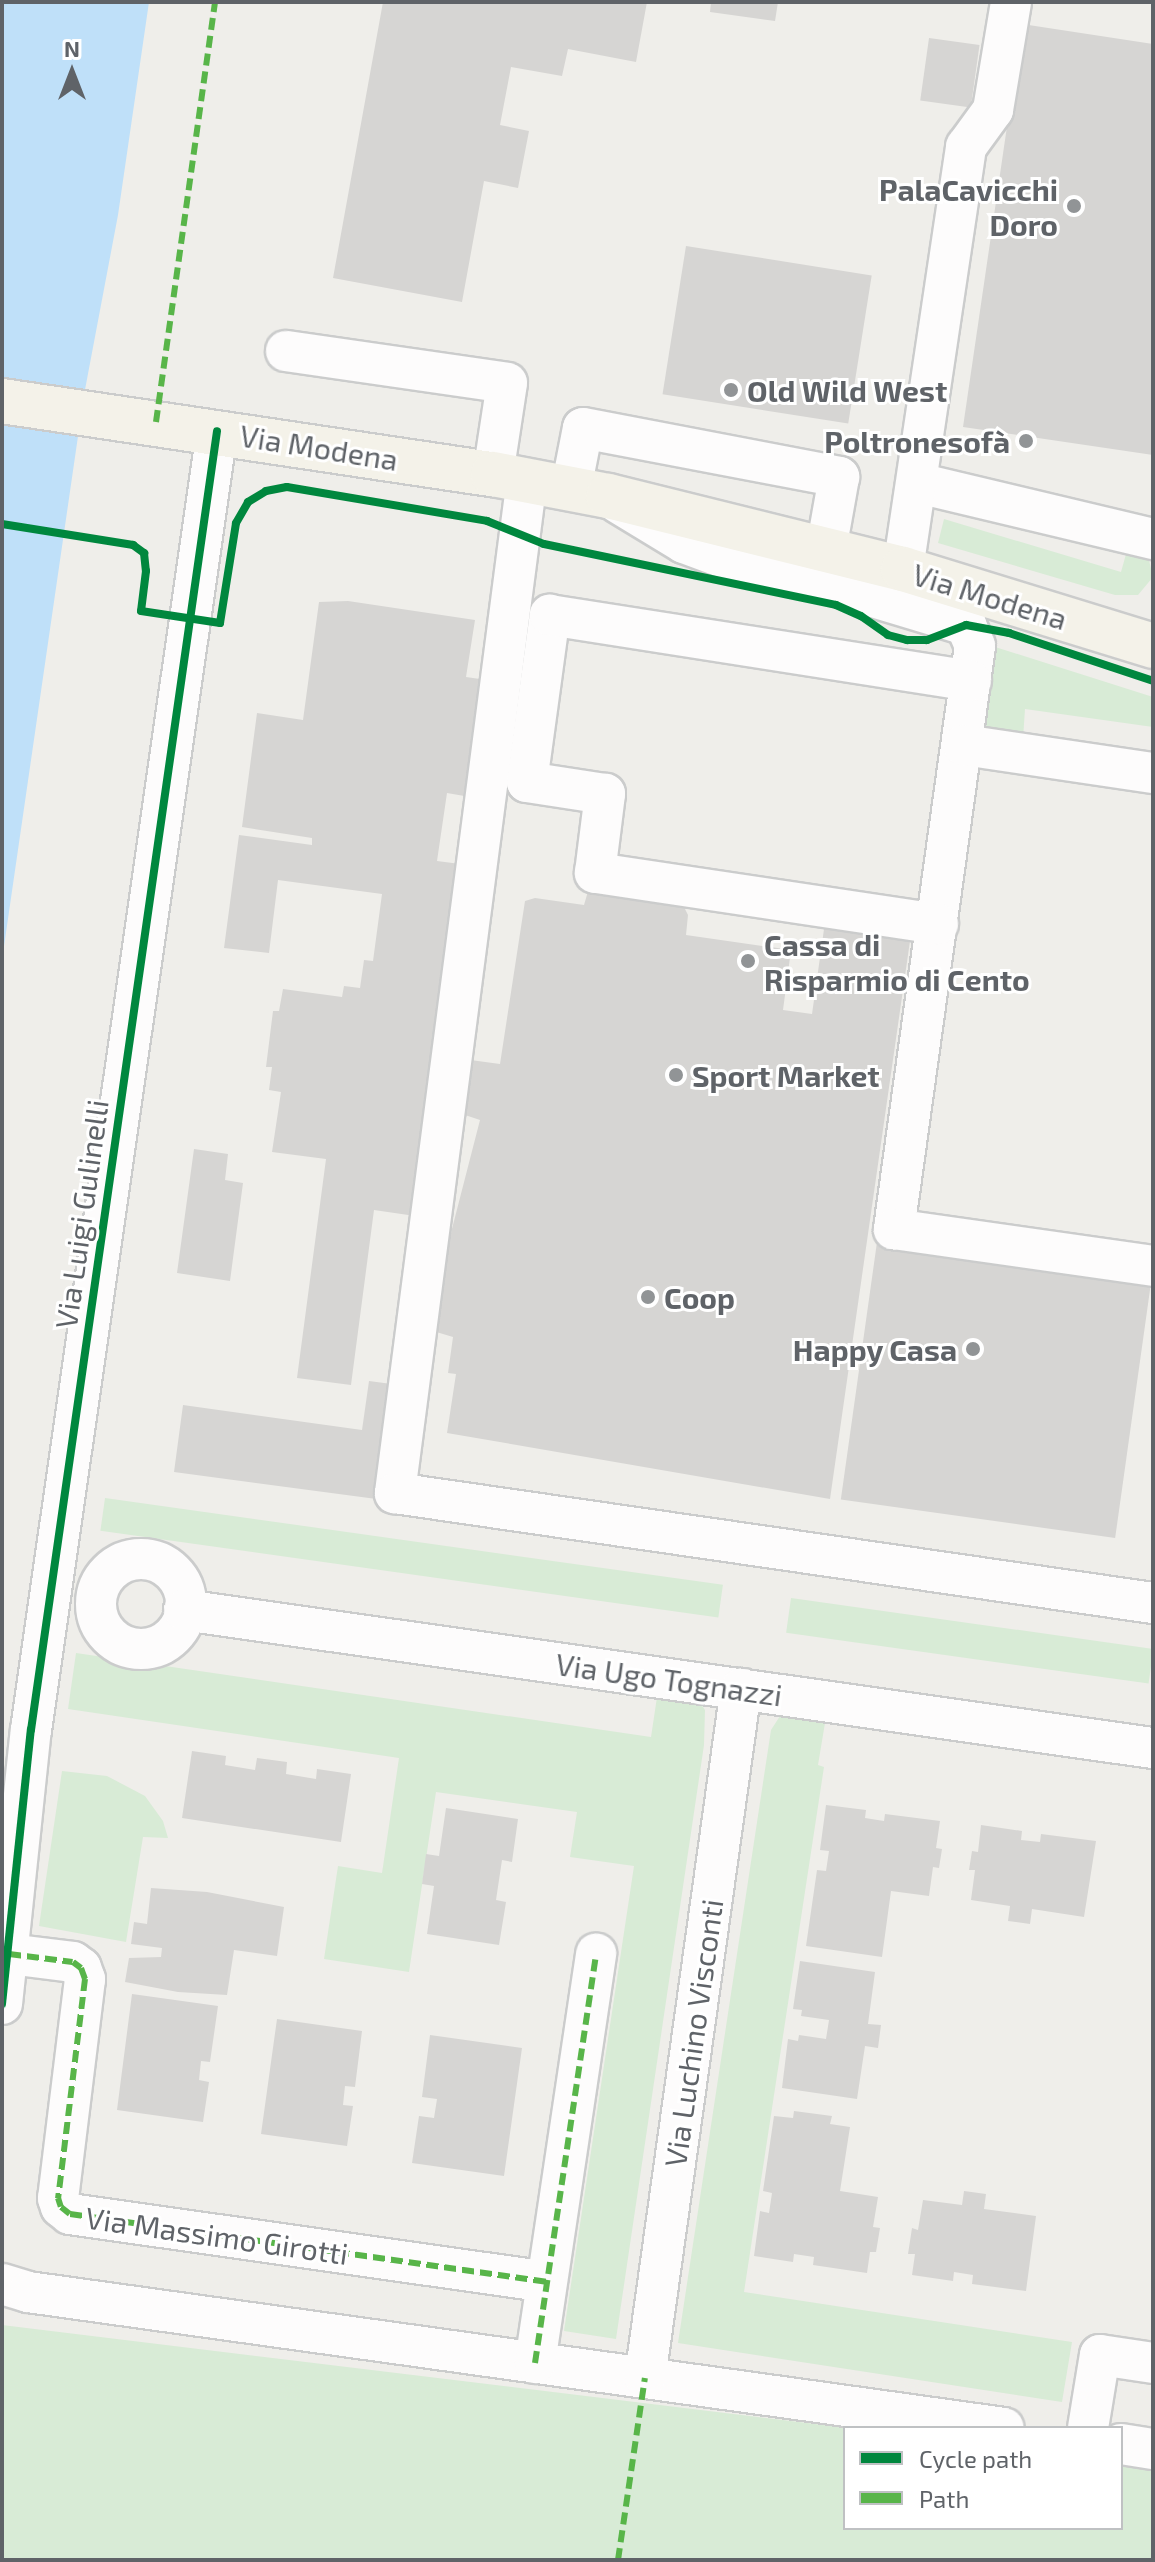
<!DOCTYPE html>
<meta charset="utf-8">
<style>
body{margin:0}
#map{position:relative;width:1155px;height:2562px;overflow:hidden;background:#efeeea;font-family:"Exo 2",sans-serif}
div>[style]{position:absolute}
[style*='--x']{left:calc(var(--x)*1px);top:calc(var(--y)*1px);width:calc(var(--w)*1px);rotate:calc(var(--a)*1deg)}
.green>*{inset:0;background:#d8ebd6;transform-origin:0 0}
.water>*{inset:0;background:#bfe0f9}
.building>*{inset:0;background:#d6d5d3;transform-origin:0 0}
.roads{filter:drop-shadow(2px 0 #cbcccc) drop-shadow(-2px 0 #cbcccc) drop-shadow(0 2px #cbcccc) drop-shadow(0 -2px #cbcccc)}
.minor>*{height:40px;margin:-20px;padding:0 20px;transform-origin:20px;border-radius:20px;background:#fdfcfc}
.minor>.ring{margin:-20px;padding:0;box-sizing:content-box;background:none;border:40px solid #fdfcfc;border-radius:50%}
.major>*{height:44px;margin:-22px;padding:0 22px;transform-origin:22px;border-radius:22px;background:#f4f2e9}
.quiet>*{height:6px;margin-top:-3px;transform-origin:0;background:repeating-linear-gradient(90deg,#58b549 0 12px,transparent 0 18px)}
.cycleway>*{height:8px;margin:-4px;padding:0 4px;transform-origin:4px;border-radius:4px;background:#00873e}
.dots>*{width:22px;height:22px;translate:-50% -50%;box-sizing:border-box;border:4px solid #fff;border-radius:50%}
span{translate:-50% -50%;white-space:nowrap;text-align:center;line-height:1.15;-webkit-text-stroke:6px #fff;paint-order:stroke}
.poi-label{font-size:30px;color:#5f6368;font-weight:700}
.right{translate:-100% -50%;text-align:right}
.left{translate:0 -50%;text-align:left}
.street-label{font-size:30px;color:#5f6368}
.frame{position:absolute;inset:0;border:4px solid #5f6368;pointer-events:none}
.legend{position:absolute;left:843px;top:2426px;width:280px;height:104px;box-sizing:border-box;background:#fff;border:2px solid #bfc1c3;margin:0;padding:10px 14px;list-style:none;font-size:24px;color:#5f6368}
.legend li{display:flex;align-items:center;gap:16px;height:40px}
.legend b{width:40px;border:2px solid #bfc1c3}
.north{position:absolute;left:32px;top:32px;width:80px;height:80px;-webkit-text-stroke:6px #fff;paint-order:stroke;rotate:0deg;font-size:22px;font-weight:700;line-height:32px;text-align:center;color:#5f6368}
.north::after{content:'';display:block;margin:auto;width:28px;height:36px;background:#5f6368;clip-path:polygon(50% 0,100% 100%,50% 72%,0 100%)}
</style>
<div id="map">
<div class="green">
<i style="clip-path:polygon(944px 519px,1121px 572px,1128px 547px,1148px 556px,1153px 577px,1138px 595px,1115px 595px,938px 543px)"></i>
<i style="clip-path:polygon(992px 646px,1153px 697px,1153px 727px,1025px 709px,1023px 739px,982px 733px)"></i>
<i style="left:105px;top:1498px;width:624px;height:33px;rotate:8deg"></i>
<i style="left:791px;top:1598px;width:366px;height:35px;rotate:8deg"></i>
<i style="clip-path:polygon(76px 1653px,651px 1737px,657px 1697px,701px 1704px,705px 1710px,704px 1745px,616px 2339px,564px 2331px,634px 1866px,570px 1857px,577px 1812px,436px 1792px,409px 1972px,324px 1959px,338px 1866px,382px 1873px,399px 1758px,68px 1709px)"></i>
<i style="clip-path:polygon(780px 1716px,825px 1723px,818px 1765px,824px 1767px,744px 2292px,1072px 2342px,1062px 2402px,678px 2343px,771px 1730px)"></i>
<i style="clip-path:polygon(62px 1771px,107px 1776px,145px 1796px,163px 1821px,168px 1838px,143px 1837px,126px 1942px,39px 1926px)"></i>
<i style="clip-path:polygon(2px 2325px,848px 2428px,845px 2528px,1121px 2528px,1121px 2461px,1153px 2465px,1153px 2560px,2px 2560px)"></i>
</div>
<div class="water">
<i style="clip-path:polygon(2px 2px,149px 2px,118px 215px,84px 395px,2px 960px)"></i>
</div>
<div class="building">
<i style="clip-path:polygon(383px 2px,647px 2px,636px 62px,568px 49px,562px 76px,511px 67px,500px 125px,529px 131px,518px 188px,484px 181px,462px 302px,333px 278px)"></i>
<i style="clip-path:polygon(711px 2px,778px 2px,775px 21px,710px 12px)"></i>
<i style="clip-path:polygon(1022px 24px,1153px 44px,1153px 455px,963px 427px)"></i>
<i style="left:929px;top:38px;width:51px;height:63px;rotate:8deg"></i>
<i style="left:686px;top:246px;width:188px;height:150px;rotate:9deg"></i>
<i style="clip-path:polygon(348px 601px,475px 620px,466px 677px,494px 681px,476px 798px,447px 793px,437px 861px,468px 865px,422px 1217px,374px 1210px,351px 1385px,297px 1378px,326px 1159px,272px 1152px,281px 1092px,269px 1090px,272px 1067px,266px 1067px,273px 1011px,279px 1011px,283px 989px,342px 997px,344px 986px,360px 988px,364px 960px,373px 961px,382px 894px,278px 880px,269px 953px,224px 948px,239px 835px,312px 845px,312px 838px,242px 827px,257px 713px,303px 720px,319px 602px)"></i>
<i style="clip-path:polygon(591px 881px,681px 901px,688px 915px,686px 935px,791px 950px,783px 1010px,812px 1014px,825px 922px,911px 934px,830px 1499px,447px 1433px,456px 1374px,448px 1373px,453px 1337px,433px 1331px,445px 1256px,480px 1120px,456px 1112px,463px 1059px,500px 1064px,525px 901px,535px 898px,584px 905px)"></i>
<i style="clip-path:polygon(194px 1149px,228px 1154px,225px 1180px,243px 1183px,230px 1281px,177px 1273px)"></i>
<i style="left:878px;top:1235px;width:277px;height:267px;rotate:8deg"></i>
<i style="clip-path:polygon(369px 1381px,399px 1385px,384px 1500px,174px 1472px,183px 1405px,362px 1430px)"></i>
<i style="clip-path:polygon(192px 1751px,226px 1756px,225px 1765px,255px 1770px,257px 1758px,287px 1762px,286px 1774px,316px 1779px,317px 1769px,351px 1774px,341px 1842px,182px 1818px)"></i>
<i style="clip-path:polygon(826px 1805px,866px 1810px,865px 1818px,884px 1821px,885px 1814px,940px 1821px,936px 1848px,942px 1849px,939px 1868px,933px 1867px,929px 1896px,891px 1891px,882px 1957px,806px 1946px,817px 1870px,826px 1871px,829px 1851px,820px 1850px)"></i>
<i style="clip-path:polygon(446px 1808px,518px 1819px,512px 1862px,502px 1860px,496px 1900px,506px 1902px,499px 1945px,427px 1934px,434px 1886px,422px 1884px,426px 1854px,439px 1856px)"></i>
<i style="clip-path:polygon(981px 1825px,1022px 1831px,1021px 1840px,1040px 1842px,1041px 1834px,1096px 1841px,1084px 1917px,1032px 1909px,1030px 1924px,1008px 1921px,1010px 1906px,971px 1900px,975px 1870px,969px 1870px,972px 1851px,978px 1852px)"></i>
<i style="clip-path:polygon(151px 1888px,207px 1892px,284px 1907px,277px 1956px,234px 1950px,227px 1995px,178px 1992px,125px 1982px,129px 1958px,161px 1957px,162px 1948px,131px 1944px,134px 1922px,147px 1924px)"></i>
<i style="clip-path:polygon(800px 1961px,875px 1972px,868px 2024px,881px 2025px,878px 2048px,865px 2046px,857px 2099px,782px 2088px,788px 2039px,798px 2041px,799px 2035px,826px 2039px,829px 2020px,801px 2016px,802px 2010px,793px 2009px)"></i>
<i style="clip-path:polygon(132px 1994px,218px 2006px,210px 2062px,201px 2061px,199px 2080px,209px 2082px,203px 2122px,117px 2110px)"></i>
<i style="clip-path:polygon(277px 2019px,362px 2031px,355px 2087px,345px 2086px,343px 2105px,353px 2106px,347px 2146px,261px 2134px)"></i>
<i style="clip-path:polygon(430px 2035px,522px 2048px,504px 2176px,412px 2163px,419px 2116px,434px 2118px,437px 2099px,422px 2097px)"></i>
<i style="clip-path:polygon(794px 2111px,832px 2116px,830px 2124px,850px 2127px,840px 2191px,878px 2197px,873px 2227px,880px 2228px,876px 2252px,870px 2252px,867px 2273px,813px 2265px,814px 2257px,794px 2254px,793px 2262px,754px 2256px,760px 2211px,769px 2213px,772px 2193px,763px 2191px,774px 2116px,793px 2118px)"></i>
<i style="clip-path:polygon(964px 2191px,986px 2194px,984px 2209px,1036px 2216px,1026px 2291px,972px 2284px,973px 2275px,954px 2272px,953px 2281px,912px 2275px,915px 2254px,908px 2254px,912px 2228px,918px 2230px,923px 2200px,962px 2205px)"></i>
</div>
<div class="roads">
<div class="minor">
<i style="--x:286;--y:351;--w:223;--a:8.2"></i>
<i style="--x:507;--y:383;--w:92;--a:98.7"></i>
<i style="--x:527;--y:479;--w:1023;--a:97.42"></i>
<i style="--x:395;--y:1493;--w:766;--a:8.26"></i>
<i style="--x:918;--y:483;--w:242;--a:13.4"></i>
<i style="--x:571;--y:489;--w:62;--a:-78.9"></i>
<i style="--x:583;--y:428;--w:261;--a:10.8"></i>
<i style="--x:839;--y:477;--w:74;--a:100.1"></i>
<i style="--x:618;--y:503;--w:77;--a:31.2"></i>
<i style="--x:684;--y:543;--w:46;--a:20.4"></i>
<i style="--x:727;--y:559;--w:92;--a:13.1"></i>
<i style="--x:817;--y:580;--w:156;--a:16.8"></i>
<i style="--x:966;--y:625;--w:23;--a:67"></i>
<i style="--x:975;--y:646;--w:589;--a:97.91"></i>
<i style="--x:894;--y:1229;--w:262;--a:8.1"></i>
<i style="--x:903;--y:569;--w:427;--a:-81.5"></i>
<i style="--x:966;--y:147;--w:46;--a:-53.9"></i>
<i style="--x:993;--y:110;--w:109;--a:-80.5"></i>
<i style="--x:963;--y:745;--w:192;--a:8.4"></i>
<i style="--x:938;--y:924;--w:347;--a:-171.5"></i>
<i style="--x:595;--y:873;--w:80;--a:-82.8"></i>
<i style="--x:605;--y:794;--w:79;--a:-171.3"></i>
<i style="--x:527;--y:782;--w:169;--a:-82.2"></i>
<i style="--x:550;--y:615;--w:426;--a:8.9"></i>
<i class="ring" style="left:96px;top:1559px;width:50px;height:50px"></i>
<i style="--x:184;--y:1610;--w:979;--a:8.11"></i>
<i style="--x:9;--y:1954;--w:64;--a:7.1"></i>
<i style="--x:73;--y:1962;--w:10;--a:37"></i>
<i style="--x:81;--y:1968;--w:12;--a:70"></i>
<i style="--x:85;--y:1979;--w:221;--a:97"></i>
<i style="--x:58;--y:2198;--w:9;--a:72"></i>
<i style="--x:61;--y:2207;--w:11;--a:38"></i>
<i style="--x:70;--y:2214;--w:481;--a:8.1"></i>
<i style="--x:2;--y:2004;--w:276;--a:-84"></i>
<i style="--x:31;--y:1730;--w:1312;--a:-81.85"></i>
<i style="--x:2;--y:2284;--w:27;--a:17"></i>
<i style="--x:28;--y:2292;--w:985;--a:7.93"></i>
<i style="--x:535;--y:2363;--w:414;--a:-81.5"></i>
<i style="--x:645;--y:2378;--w:696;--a:-82.07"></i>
<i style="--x:1088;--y:2428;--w:74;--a:-80.7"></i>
<i style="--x:1100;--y:2355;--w:54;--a:8.6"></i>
<i style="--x:1121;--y:2444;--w:32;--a:9"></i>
</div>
<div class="major">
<i style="--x:2;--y:401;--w:496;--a:8.5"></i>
<i style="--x:493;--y:474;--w:117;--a:10.8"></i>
<i style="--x:608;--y:496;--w:304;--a:13.9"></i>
<i style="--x:903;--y:569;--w:262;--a:17.1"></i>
</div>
</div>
<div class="quiet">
<i style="--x:156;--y:422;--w:424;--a:-82"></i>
<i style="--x:9;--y:1954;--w:64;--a:7.1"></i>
<i style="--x:73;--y:1962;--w:10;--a:37"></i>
<i style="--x:81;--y:1968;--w:12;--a:70"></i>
<i style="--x:85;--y:1979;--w:221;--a:97"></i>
<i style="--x:58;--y:2198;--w:9;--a:72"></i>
<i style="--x:61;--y:2207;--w:11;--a:38"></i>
<i style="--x:70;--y:2214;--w:481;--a:8.1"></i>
<i style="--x:535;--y:2363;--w:414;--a:-81.5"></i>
<i style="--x:618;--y:2560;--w:184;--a:-81.6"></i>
</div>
<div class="cycleway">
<i style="--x:2;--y:524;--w:133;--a:9.1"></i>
<i style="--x:133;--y:545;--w:14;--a:36"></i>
<i style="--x:144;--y:553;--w:18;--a:84"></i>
<i style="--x:146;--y:571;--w:40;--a:97.1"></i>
<i style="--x:141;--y:611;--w:80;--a:8.6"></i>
<i style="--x:220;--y:623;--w:101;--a:-80.9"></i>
<i style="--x:236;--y:523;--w:24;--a:-60"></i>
<i style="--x:248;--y:502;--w:21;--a:-31"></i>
<i style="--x:266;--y:491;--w:21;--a:-11"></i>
<i style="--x:287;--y:487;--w:203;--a:9.6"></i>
<i style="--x:487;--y:521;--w:61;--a:22"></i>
<i style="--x:544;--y:544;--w:298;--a:11.8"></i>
<i style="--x:836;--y:605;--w:27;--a:24"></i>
<i style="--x:861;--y:616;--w:33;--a:35"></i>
<i style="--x:888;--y:635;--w:20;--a:15"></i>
<i style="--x:907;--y:640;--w:20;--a:0"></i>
<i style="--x:927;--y:640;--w:42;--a:-21"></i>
<i style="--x:966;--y:625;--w:44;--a:10.5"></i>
<i style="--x:1009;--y:633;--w:152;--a:18.4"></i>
<i style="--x:2;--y:2004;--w:276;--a:-84"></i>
<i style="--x:31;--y:1730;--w:1312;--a:-81.85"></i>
</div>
<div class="dots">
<i style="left:1074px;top:206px;background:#919496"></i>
<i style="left:731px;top:390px;background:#919496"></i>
<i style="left:1026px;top:441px;background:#919496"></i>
<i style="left:748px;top:961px;background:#919496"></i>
<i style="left:676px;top:1075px;background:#919496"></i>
<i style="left:648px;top:1297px;background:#919496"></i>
<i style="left:973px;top:1349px;background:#919496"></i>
</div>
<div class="poi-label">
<span class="right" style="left:1058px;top:206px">PalaCavicchi<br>Doro</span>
<span class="left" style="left:747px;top:390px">Old Wild West</span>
<span class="right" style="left:1010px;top:441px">Poltronesofà</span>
<span class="left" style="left:764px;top:961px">Cassa di<br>Risparmio di Cento</span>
<span class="left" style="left:692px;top:1075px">Sport Market</span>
<span class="left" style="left:664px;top:1297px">Coop</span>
<span class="right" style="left:957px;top:1349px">Happy Casa</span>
</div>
<div class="street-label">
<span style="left:319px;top:447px;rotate:9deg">Via Modena</span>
<span style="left:990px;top:596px;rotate:17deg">Via Modena</span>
<span style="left:81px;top:1214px;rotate:-82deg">Via Luigi Gulinelli</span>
<span style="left:669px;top:1679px;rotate:8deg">Via Ugo Tognazzi</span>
<span style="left:693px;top:2033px;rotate:-82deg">Via Luchino Visconti</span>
<span style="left:217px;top:2235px;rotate:8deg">Via Massimo Girotti</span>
</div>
<div class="frame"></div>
<ul class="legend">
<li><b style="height:10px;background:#00873e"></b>Cycle path</li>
<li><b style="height:10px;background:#58b549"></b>Path</li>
</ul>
<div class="north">N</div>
</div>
